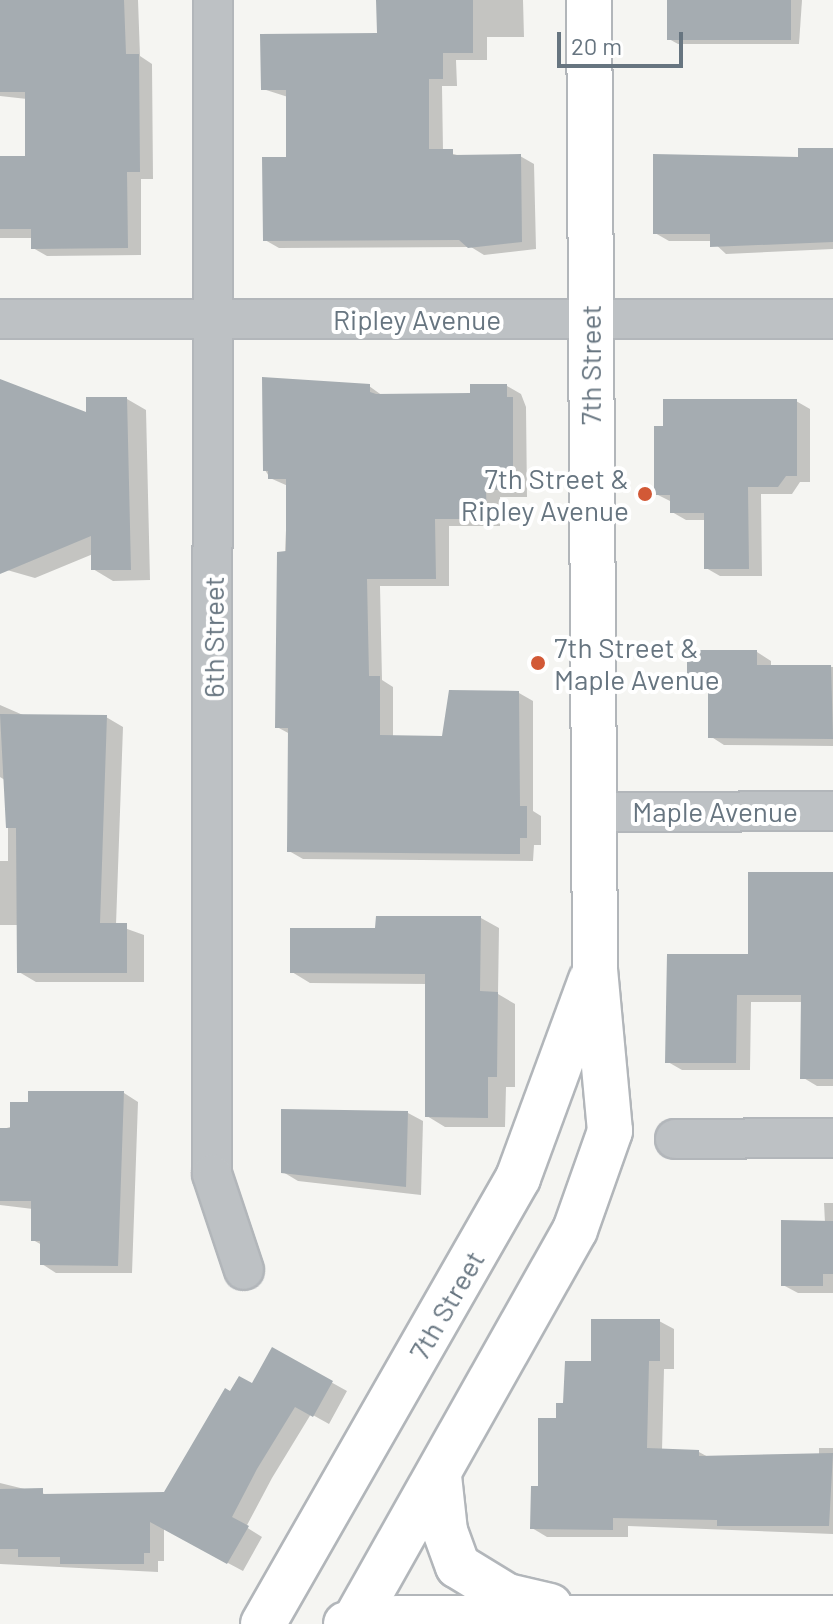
<!DOCTYPE html>
<style>
body{margin:0}
#map{position:relative;width:833px;height:1624px;overflow:hidden;background:#f5f5f2;font-family:Barlow,sans-serif}
div>[style]{position:absolute}
[style*='--x']{left:calc(var(--x)*1px);top:calc(var(--y)*1px);width:calc(var(--w)*1px);rotate:calc(var(--a)*1deg)}
.shadow>*{inset:0;background:#0003}
.building>*{inset:0;background:#a5acb1;transform-origin:0 0}
.roads{filter:drop-shadow(2px 0 #b2b6ba) drop-shadow(-2px 0 #b2b6ba) drop-shadow(0 2px #b2b6ba) drop-shadow(0 -2px #b2b6ba)}
.street>*{height:38px;margin:-19px;padding:0 19px;transform-origin:19px;border-radius:19px;background:#bdc1c4}
.secondary>*{height:44px;margin:-22px;padding:0 22px;transform-origin:22px;border-radius:22px;background:#fff}
.dots>*{width:22px;height:22px;translate:-50% -50%;box-sizing:border-box;border:4px solid #fff;border-radius:50%}
span{translate:-50% -50%;white-space:nowrap;text-align:center;line-height:1.15;-webkit-text-stroke:8px #fff;paint-order:stroke}
.street-label{font-size:28px;color:#677580}
.poi-label{font-size:28px;color:#677580}
.right{translate:-100% -50%;text-align:right}
.left{translate:0 -50%;text-align:left}
.scale{position:absolute;left:557px;top:32px;width:126px;height:36px;box-sizing:border-box;border:4px solid #677580;border-top:0;padding-left:10px;font-size:24px;line-height:28px;white-space:nowrap;color:#677580;-webkit-text-stroke:6px #fff;paint-order:stroke}
</style>
<div id="map">
<div class="shadow">
<i style="clip-path:polygon(0 0,138px 0,140px 56px,152px 64px,153px 179px,141px 179px,141px 255px,47px 256px,33px 248px,33px 238px,0 238px,0 158px,27px 158px,27px 99px,0 96px)"></i>
<i style="clip-path:polygon(378px 0,523px 0,524px 37px,487px 37px,487px 60px,456px 60px,457px 86px,442px 86px,443px 151px,464px 157px,520px 156px,534px 164px,536px 249px,484px 255px,471px 247px,279px 248px,265px 240px,288px 159px,288px 97px,263px 89px,379px 35px)"></i>
<i style="clip-path:polygon(667px 0,802px 0,799px 44px,678px 44px,669px 39px)"></i>
<i style="clip-path:polygon(833px 150px,833px 249px,726px 254px,712px 241px,669px 241px,655px 233px,800px 159px)"></i>
<i style="clip-path:polygon(369px 386px,383px 396px,472px 395px,507px 386px,521px 394px,526px 407px,527px 497px,500px 497px,500px 526px,449px 526px,449px 586px,380px 586px,382px 680px,393px 687px,393px 737px,444px 738px,519px 693px,533px 701px,533px 811px,541px 816px,541px 845px,534px 845px,533px 861px,303px 859px,289px 851px,290px 734px,277px 727px,288px 486px,270px 478px,265px 470px)"></i>
<i style="clip-path:polygon(0 390px,88px 415px,127px 399px,146px 410px,150px 580px,113px 581px,93px 569px,93px 554px,35px 578px,0 568px)"></i>
<i style="clip-path:polygon(796px 401px,810px 409px,810px 482px,800px 482px,792px 494px,761px 494px,762px 576px,720px 576px,706px 568px,706px 520px,686px 520px,672px 512px,672px 502px,656px 494px)"></i>
<i style="clip-path:polygon(757px 652px,771px 661px,771px 667px,833px 667px,833px 746px,724px 745px,710px 736px,710px 690px,689px 682px)"></i>
<i style="clip-path:polygon(0 705px,23px 715px,106px 717px,123px 727px,116px 925px,144px 935px,144px 982px,36px 982px,19px 972px,19px 925px,0 925px,0 861px,8px 861px,8px 782px,0 777px)"></i>
<i style="clip-path:polygon(833px 874px,833px 1086px,817px 1086px,802px 1077px,803px 1002px,751px 1002px,750px 1070px,682px 1070px,668px 1062px,750px 956px)"></i>
<i style="clip-path:polygon(481px 918px,499px 928px,498px 994px,515px 1004px,515px 1087px,506px 1087px,505px 1127px,445px 1127px,427px 1116px,427px 984px,310px 983px,292px 972px,377px 930px)"></i>
<i style="clip-path:polygon(124px 1093px,138px 1102px,132px 1273px,56px 1273px,42px 1264px,42px 1245px,33px 1240px,33px 1209px,0 1205px,0 1130px)"></i>
<i style="clip-path:polygon(408px 1113px,423px 1121px,421px 1195px,298px 1181px,283px 1172px)"></i>
<i style="clip-path:polygon(824px 1203px,833px 1203px,833px 1293px,798px 1293px,783px 1285px,825px 1223px)"></i>
<i style="clip-path:polygon(659px 1321px,674px 1329px,674px 1369px,664px 1369px,662px 1451px,699px 1452px,710px 1458px,819px 1455px,819px 1448px,833px 1448px,833px 1534px,628px 1526px,628px 1537px,547px 1537px,532px 1528px,565px 1405px,593px 1363px)"></i>
<i style="clip-path:polygon(273px 1350px,347px 1391px,329px 1424px,311px 1414px,272px 1478px,246px 1527px,262px 1537px,243px 1571px,164px 1529px,164px 1561px,158px 1561px,158px 1572px,0 1564px,0 1483px,53px 1496px,165px 1494px,231px 1394px,252px 1386px)"></i>
</div>
<div class="building">
<i style="clip-path:polygon(0 0,124px 0,126px 54px,139px 54px,140px 172px,127px 172px,128px 248px,31px 249px,31px 229px,0 229px,0 156px,25px 156px,25px 92px,0 92px)"></i>
<i style="clip-path:polygon(376px 0,473px 0,473px 53px,443px 53px,443px 79px,429px 79px,429px 149px,453px 149px,453px 155px,521px 154px,522px 242px,468px 248px,459px 240px,263px 241px,262px 157px,286px 157px,286px 90px,261px 90px,260px 34px,377px 33px)"></i>
<i style="left:667px;top:0;width:124px;height:40px"></i>
<i style="clip-path:polygon(798px 148px,833px 148px,833px 242px,710px 247px,710px 234px,653px 234px,653px 154px,798px 157px)"></i>
<i style="clip-path:polygon(262px 377px,370px 384px,370px 392px,376px 394px,470px 393px,470px 384px,507px 384px,507px 397px,513px 397px,513px 490px,486px 490px,487px 519px,435px 519px,436px 579px,367px 579px,369px 676px,380px 676px,380px 735px,442px 736px,449px 690px,519px 691px,520px 806px,527px 806px,527px 838px,520px 838px,520px 854px,287px 852px,288px 728px,275px 728px,277px 552px,286px 551px,286px 479px,268px 479px,268px 471px,263px 471px)"></i>
<i style="clip-path:polygon(0 379px,86px 412px,86px 397px,127px 397px,131px 570px,91px 570px,91px 536px,0 574px)"></i>
<i style="clip-path:polygon(663px 399px,797px 399px,797px 476px,786px 476px,778px 487px,748px 487px,749px 569px,704px 569px,704px 513px,670px 513px,670px 495px,654px 495px,654px 426px,663px 426px)"></i>
<i style="clip-path:polygon(687px 650px,757px 650px,757px 665px,831px 665px,833px 739px,708px 738px,708px 683px,687px 683px)"></i>
<i style="clip-path:polygon(0 714px,107px 715px,100px 923px,127px 923px,127px 973px,17px 973px,16px 828px,6px 828px)"></i>
<i style="clip-path:polygon(748px 872px,833px 872px,833px 1079px,800px 1079px,801px 995px,737px 995px,736px 1063px,665px 1063px,667px 954px,748px 954px)"></i>
<i style="clip-path:polygon(376px 916px,481px 916px,480px 991px,498px 992px,497px 1077px,488px 1077px,488px 1118px,425px 1117px,425px 974px,290px 973px,290px 928px,375px 928px)"></i>
<i style="clip-path:polygon(28px 1091px,124px 1091px,118px 1266px,40px 1265px,40px 1241px,31px 1241px,31px 1201px,0 1201px,0 1128px,10px 1128px,10px 1102px,28px 1102px)"></i>
<i style="clip-path:polygon(281px 1109px,408px 1111px,406px 1187px,281px 1173px)"></i>
<i style="clip-path:polygon(781px 1220px,833px 1221px,833px 1274px,823px 1274px,823px 1286px,781px 1286px)"></i>
<i style="clip-path:polygon(591px 1319px,660px 1319px,660px 1361px,649px 1361px,647px 1448px,699px 1450px,699px 1456px,833px 1453px,829px 1526px,717px 1526px,717px 1520px,613px 1518px,613px 1530px,530px 1529px,531px 1486px,538px 1486px,538px 1418px,556px 1418px,556px 1403px,563px 1403px,565px 1361px,591px 1361px)"></i>
<i style="clip-path:polygon(272px 1347px,333px 1381px,313px 1417px,295px 1407px,257px 1469px,232px 1517px,249px 1526px,227px 1564px,150px 1522px,150px 1553px,144px 1553px,144px 1564px,60px 1564px,60px 1557px,18px 1557px,18px 1549px,0 1549px,0 1489px,43px 1488px,43px 1494px,164px 1492px,225px 1388px,230px 1391px,239px 1376px,252px 1383px)"></i>
</div>
<div class="roads">
<div class="street">
<i style="--x:213;--y:0;--w:1174;--a:90.05"></i>
<i style="--x:212;--y:1174;--w:101;--a:71.6"></i>
<i style="--x:0;--y:319;--w:833;--a:0"></i>
<i style="--x:598;--y:812;--w:235;--a:-0.2"></i>
<i style="--x:675;--y:1139;--w:158;--a:-0.4"></i>
</div>
<div class="secondary">
<i style="--x:439;--y:1476;--w:55;--a:83.8"></i>
<i style="--x:445;--y:1531;--w:37;--a:70"></i>
<i style="--x:458;--y:1566;--w:57;--a:31.5"></i>
<i style="--x:507;--y:1596;--w:44;--a:13.1"></i>
<i style="--x:263;--y:1624;--w:514;--a:-60.24"></i>
<i style="--x:518;--y:1178;--w:211;--a:-69.8"></i>
<i style="--x:346;--y:1624;--w:52;--a:-6.6"></i>
<i style="--x:398;--y:1618;--w:435;--a:0"></i>
<i style="--x:353;--y:1624;--w:452;--a:-60.6"></i>
<i style="--x:575;--y:1230;--w:105;--a:-70.5"></i>
<i style="--x:610;--y:1131;--w:162;--a:-95.3"></i>
<i style="--x:595;--y:970;--w:970;--a:-90.35"></i>
</div>
</div>
<div class="dots">
<i style="left:645px;top:494px;background:#d25936"></i>
<i style="left:538px;top:663px;background:#d25936"></i>
</div>
<div class="street-label">
<span style="left:417px;top:319px">Ripley Avenue</span>
<span style="left:590px;top:365px;rotate:-90deg">7th Street</span>
<span style="left:213px;top:637px;rotate:-90deg">6th Street</span>
<span style="left:715px;top:811px">Maple Avenue</span>
<span style="left:446px;top:1305px;rotate:-60deg">7th Street</span>
</div>
<div class="poi-label">
<span class="right" style="left:629px;top:494px">7th Street &amp;<br>Ripley Avenue</span>
<span class="left" style="left:554px;top:663px">7th Street &amp;<br>Maple Avenue</span>
</div>
<div class="scale">20 m</div>
</div>
